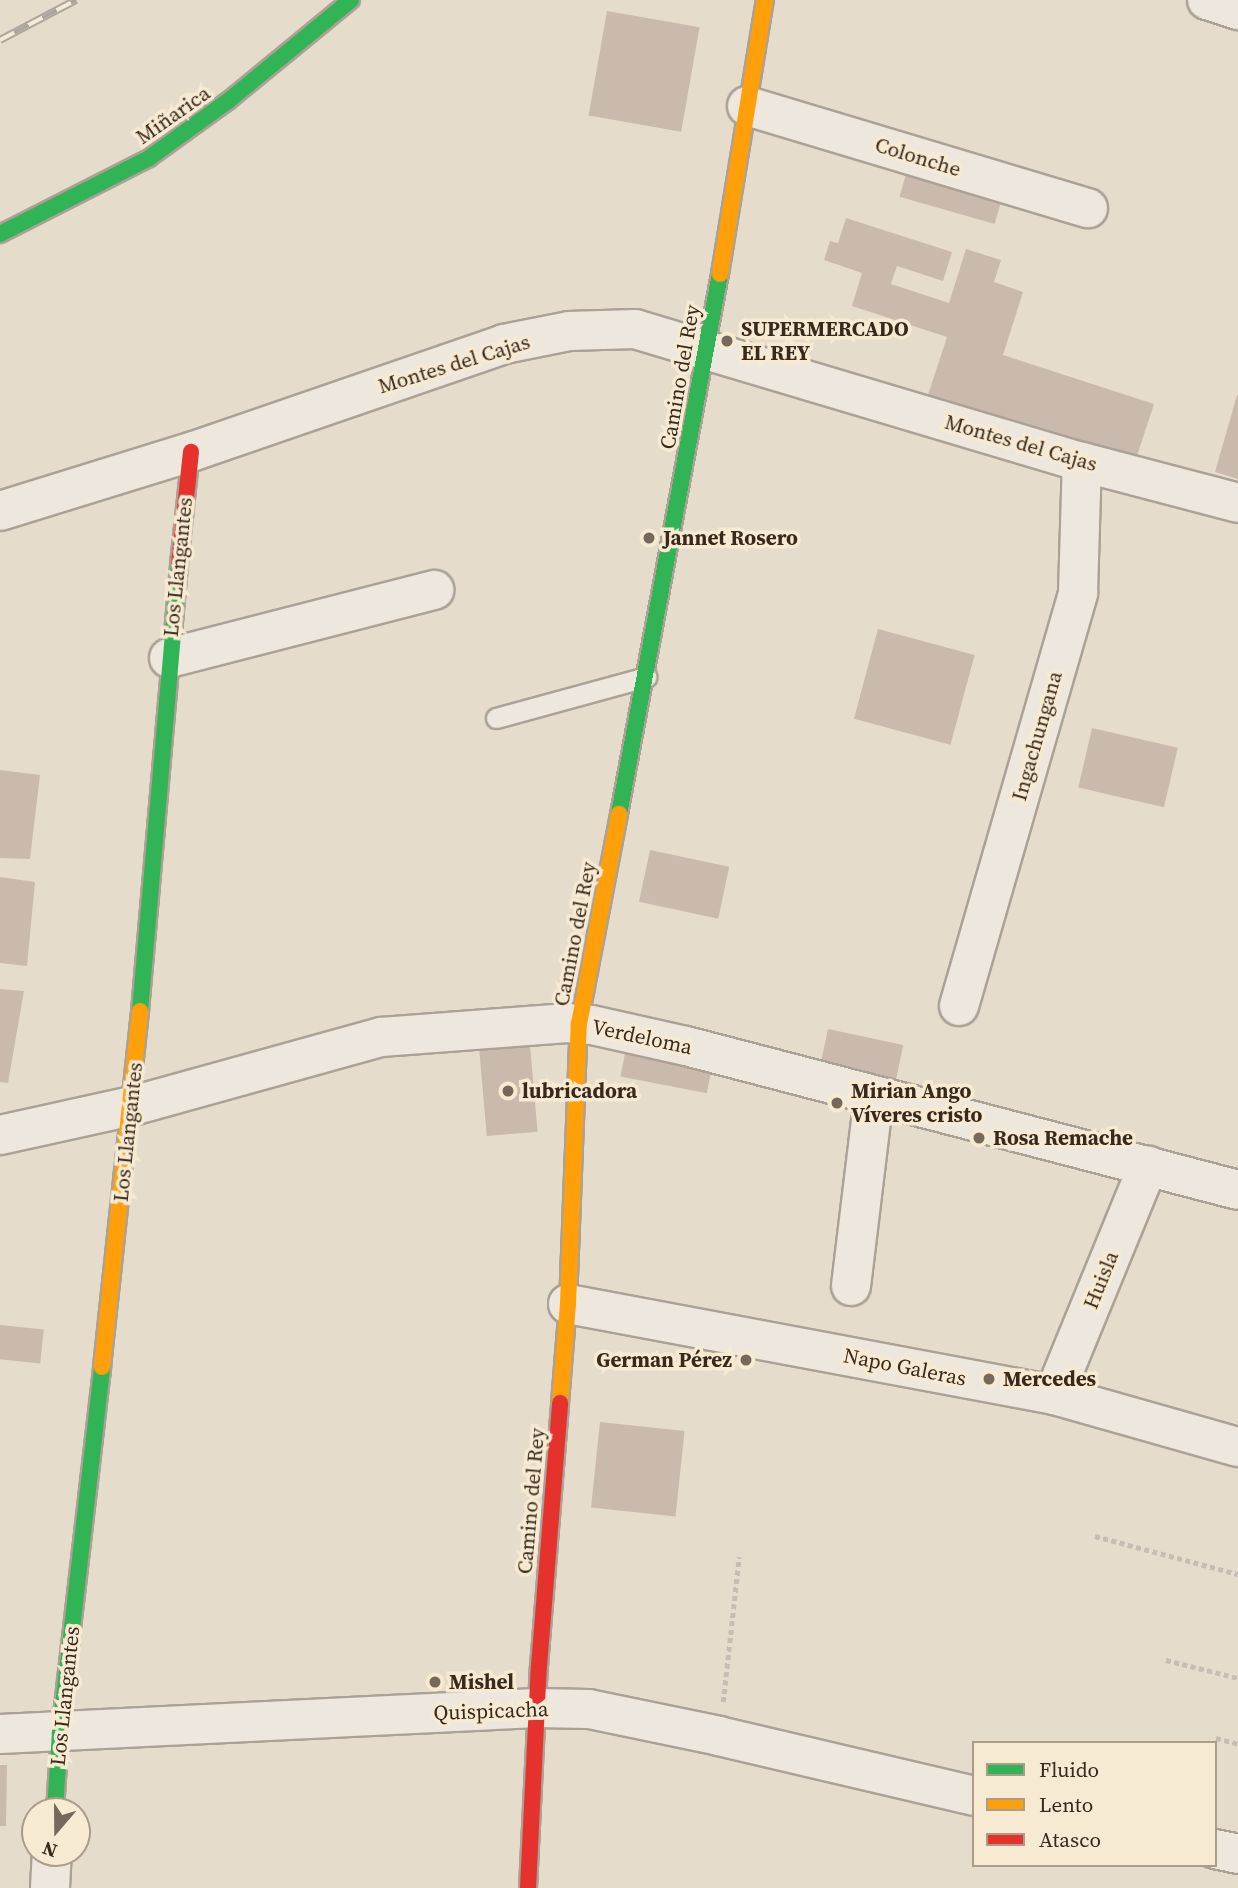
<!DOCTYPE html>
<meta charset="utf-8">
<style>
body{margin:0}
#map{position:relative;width:1238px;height:1888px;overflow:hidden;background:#e6dccc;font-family:"Source Serif 4",serif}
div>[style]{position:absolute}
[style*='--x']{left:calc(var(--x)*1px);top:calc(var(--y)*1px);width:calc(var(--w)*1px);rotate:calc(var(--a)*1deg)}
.building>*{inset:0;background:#cabaad;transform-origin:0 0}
.path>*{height:4.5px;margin-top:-2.25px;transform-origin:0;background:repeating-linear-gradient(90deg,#c5beb5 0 5px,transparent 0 8.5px)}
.roads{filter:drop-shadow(2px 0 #aba195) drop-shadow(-2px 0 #aba195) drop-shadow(0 2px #aba195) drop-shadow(0 -2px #aba195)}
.lane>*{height:19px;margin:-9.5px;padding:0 9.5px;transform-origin:9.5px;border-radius:9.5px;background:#ede7de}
.street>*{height:38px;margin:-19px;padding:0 19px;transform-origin:19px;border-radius:19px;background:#ede7de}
.fast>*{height:16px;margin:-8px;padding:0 8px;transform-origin:8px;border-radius:8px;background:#30b455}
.slow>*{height:16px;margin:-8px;padding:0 8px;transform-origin:8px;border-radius:8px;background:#ff9f0a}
.jam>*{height:16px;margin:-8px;padding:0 8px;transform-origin:8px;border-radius:8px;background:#e5322d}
.rail>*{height:8px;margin-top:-4px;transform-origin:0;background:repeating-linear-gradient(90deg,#f7ead2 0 16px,#aca69e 0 32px);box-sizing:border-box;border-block:2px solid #aca69e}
.dots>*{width:19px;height:19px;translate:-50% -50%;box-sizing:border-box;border:4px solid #f7ead2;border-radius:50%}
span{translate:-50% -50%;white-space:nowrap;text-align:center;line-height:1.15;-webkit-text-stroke:7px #f7ead2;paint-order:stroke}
.street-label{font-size:21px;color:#39291d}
.poi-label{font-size:21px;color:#39291d;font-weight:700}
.left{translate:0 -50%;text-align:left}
.right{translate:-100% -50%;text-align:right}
.legend{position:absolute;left:972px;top:1741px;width:245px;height:126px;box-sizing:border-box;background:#f7ead2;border:2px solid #ab9d8a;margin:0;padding:9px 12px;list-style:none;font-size:21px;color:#39291d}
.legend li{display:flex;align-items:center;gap:14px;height:35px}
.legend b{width:35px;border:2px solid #ab9d8a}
.north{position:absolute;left:21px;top:1797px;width:70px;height:70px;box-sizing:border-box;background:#f7ead2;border:2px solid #ab9d8a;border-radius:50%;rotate:200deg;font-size:19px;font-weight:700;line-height:28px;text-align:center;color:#39291d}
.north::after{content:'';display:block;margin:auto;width:24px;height:32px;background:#76685a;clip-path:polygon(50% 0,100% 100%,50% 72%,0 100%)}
</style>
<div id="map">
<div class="building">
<i style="left:607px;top:11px;width:94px;height:106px;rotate:10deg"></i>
<i style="left:908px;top:167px;width:99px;height:31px;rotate:16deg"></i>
<i style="clip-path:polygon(846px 218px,952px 252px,943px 281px,897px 266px,891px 284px,949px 303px,966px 249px,1001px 260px,994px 282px,1023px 292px,1003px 355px,1154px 404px,1131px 474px,924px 407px,947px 337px,852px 306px,862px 273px,824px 260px,830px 241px,838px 243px)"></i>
<i style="clip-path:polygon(1237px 395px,1238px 395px,1238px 479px,1215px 472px)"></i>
<i style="left:878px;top:629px;width:100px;height:93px;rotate:15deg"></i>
<i style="left:1092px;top:728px;width:88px;height:61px;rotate:13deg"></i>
<i style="clip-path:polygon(0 770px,40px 775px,30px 859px,0 858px)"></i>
<i style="left:650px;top:850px;width:81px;height:53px;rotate:12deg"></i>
<i style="clip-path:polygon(0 877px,35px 882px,27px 966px,0 963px)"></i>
<i style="clip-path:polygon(0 989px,24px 991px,8px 1083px,0 1082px)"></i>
<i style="left:828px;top:1029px;width:77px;height:36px;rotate:12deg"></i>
<i style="left:530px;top:1045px;width:87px;height:51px;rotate:85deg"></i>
<i style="left:626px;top:1048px;width:88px;height:29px;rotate:11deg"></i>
<i style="left:0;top:1325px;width:44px;height:34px;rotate:6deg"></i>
<i style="left:600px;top:1422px;width:85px;height:86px;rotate:6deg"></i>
<i style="clip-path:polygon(0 1765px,7px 1765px,6px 1826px,0 1826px)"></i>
</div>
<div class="path">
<i style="--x:1095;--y:1536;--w:148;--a:14.9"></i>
<i style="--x:1166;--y:1660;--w:74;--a:14"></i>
<i style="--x:723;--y:1702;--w:146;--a:-83.7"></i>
<i style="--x:1216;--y:1738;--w:23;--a:15"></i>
</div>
<div class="roads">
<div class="lane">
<i style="--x:496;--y:718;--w:156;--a:-15.3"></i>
</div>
<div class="street">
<i style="--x:1207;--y:0;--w:33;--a:18"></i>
<i style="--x:747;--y:106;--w:356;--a:16.7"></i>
<i style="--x:0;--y:511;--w:200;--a:-17.2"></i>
<i style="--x:191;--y:452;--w:331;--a:-19"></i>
<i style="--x:504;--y:344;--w:66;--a:-11.3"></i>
<i style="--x:569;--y:331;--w:66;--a:-1.7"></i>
<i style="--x:635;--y:329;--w:466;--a:16.6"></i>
<i style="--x:1082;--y:462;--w:161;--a:14.7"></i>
<i style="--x:169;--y:658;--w:274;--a:-14.4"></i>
<i style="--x:959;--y:1006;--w:430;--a:-73.9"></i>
<i style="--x:1078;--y:593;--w:131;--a:-88.3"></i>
<i style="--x:0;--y:1135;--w:135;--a:-12.4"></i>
<i style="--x:132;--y:1106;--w:258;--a:-15.5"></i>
<i style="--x:381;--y:1037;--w:187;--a:-4.3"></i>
<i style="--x:567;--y:1023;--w:25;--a:5"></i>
<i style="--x:592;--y:1025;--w:96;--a:12.6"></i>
<i style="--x:686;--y:1046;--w:570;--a:14.62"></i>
<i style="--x:851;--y:1286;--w:190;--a:-83.1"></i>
<i style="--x:568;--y:1304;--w:494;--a:10.6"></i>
<i style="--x:1054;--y:1395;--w:191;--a:15.8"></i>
<i style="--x:1054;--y:1395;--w:248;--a:-67.7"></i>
<i style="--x:0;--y:1734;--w:537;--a:-2.78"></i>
<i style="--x:536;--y:1708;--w:53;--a:1.1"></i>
<i style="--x:589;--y:1709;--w:133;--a:11.7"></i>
<i style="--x:719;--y:1736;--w:262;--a:13.2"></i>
<i style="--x:1215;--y:1849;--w:24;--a:12"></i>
<i style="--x:50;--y:1888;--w:35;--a:-87"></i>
</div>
<div class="fast">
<i style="--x:0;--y:234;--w:167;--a:-27"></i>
<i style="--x:149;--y:158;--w:97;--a:-35.8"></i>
<i style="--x:228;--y:101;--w:159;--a:-39.4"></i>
<i style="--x:619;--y:814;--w:549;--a:-79.41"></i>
<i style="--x:140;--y:1011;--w:449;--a:-85"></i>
<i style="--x:55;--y:1811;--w:79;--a:-86.4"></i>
<i style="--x:60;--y:1732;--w:367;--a:-83.4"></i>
</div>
<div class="slow">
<i style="--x:720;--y:274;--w:278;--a:-80.7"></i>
<i style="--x:102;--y:1367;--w:358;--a:-83.9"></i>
<i style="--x:560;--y:1403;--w:99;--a:-85.4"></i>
<i style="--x:568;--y:1304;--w:280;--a:-87.8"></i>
<i style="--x:579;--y:1024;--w:214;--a:-79.2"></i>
</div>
<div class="jam">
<i style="--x:179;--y:564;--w:113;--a:-83.9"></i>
<i style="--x:528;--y:1888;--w:222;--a:-87.2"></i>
<i style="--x:539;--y:1666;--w:264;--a:-85.4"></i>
</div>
</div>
<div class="rail">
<i style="--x:0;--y:40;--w:86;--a:-27.8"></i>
</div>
<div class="dots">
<i style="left:727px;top:341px;background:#76685a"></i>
<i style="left:649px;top:538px;background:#76685a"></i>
<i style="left:508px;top:1091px;background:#76685a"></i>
<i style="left:837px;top:1103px;background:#76685a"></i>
<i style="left:979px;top:1138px;background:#76685a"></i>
<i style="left:746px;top:1360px;background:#76685a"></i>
<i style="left:989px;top:1379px;background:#76685a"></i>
<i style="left:435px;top:1682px;background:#76685a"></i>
</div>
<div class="street-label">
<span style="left:173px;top:115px;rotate:-35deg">Miñarica</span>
<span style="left:918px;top:157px;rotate:17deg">Colonche</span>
<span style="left:454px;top:364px;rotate:-17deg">Montes del Cajas</span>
<span style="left:680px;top:377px;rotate:-80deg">Camino del Rey</span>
<span style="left:1021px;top:443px;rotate:16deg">Montes del Cajas</span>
<span style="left:178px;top:567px;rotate:-84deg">Los Llangantes</span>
<span style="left:1037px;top:736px;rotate:-74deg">Ingachungana</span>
<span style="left:575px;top:934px;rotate:-79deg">Camino del Rey</span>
<span style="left:642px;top:1037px;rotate:12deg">Verdeloma</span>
<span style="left:128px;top:1132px;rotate:-84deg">Los Llangantes</span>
<span style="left:1101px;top:1280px;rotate:-68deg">Huisla</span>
<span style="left:905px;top:1367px;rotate:11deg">Napo Galeras</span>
<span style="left:531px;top:1501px;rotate:-85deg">Camino del Rey</span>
<span style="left:65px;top:1696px;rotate:-84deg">Los Llangantes</span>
<span style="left:491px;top:1711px;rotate:-2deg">Quispicacha</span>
</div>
<div class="poi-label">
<span class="left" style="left:741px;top:341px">SUPERMERCADO<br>EL REY</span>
<span class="left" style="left:663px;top:538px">Jannet Rosero</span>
<span class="left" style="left:522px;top:1091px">lubricadora</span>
<span class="left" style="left:851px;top:1103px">Mirian Ango<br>Víveres cristo</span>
<span class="left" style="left:993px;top:1138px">Rosa Remache</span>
<span class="right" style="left:732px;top:1360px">German Pérez</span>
<span class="left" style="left:1003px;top:1379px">Mercedes</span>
<span class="left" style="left:449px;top:1682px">Mishel</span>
</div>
<ul class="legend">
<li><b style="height:9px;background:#30b455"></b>Fluido</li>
<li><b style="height:9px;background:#ff9f0a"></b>Lento</li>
<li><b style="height:9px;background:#e5322d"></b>Atasco</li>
</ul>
<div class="north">N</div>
</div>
